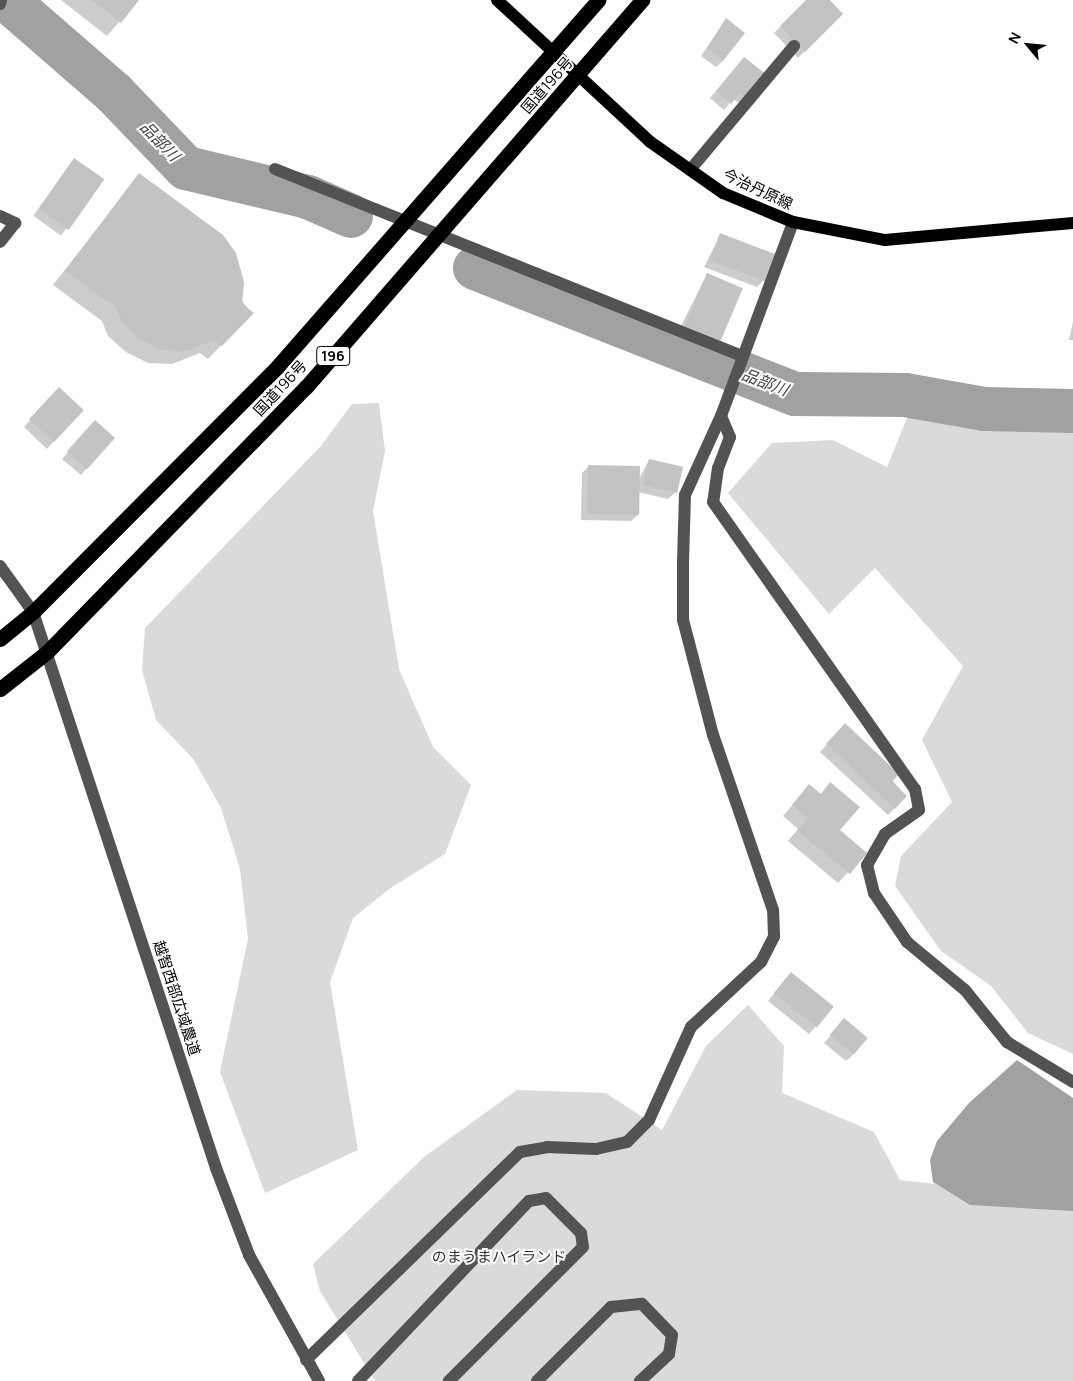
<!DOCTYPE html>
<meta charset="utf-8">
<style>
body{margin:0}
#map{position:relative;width:1073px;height:1381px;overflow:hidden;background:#fff;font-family:Manrope,"Noto Sans JP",sans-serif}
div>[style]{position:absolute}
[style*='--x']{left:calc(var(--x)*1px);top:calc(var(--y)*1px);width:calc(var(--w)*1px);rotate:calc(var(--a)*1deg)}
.green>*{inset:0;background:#dadada}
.water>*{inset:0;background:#a1a1a1}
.shadow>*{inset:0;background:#0003;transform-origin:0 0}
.river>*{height:44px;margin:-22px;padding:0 22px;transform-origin:22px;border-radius:22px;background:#a1a1a1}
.building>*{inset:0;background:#c3c3c3;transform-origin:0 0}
.minor>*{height:12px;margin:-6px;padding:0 6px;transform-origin:6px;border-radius:6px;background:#535353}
.major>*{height:12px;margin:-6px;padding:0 6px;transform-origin:6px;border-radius:6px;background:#000}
.highway>*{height:15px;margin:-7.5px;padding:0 7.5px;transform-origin:7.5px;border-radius:7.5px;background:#000}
span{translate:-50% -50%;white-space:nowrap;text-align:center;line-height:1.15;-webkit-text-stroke:4px #fff;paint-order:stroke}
.shield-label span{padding:1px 4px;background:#fff;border:1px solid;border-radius:4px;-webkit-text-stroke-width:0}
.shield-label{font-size:14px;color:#000;font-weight:700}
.street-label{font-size:15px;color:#000}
.park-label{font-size:15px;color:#313131}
.water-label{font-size:16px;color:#424242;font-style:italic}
.north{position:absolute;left:1003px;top:20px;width:50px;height:50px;-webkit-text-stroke:4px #fff;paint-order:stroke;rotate:298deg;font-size:14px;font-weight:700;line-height:20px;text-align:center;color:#000}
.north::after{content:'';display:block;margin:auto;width:18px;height:22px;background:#000;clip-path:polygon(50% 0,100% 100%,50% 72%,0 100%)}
</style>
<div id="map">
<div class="green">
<i style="clip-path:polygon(379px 403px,385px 451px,373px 511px,399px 669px,433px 747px,471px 785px,445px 854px,389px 889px,353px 918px,330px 982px,358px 1150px,265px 1193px,220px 1072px,248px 939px,240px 869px,221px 808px,194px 760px,156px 720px,142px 670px,145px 628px,321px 446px,352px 404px)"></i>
<i style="clip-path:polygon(907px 418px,1073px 422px,1073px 1054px,1028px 1033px,991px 986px,941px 951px,895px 886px,901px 856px,952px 802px,922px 740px,963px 666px,875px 568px,829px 614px,728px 493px,772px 443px,833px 440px,887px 467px)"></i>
<i style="clip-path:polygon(748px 1005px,784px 1046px,782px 1093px,874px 1132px,900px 1180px,1073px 1199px,1073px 1381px,375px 1381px,320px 1291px,313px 1264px,424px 1157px,517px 1090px,606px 1093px,662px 1130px,706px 1046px)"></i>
</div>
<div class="water">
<i style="clip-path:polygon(1017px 1060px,1073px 1098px,1073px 1211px,970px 1205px,933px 1182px,930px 1160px,937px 1141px,969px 1103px)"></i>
</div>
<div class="shadow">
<i style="clip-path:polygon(61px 0,138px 0,107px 36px)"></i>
<i style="clip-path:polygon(808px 0,828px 0,842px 14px,798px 58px,774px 33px)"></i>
<i style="clip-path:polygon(726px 20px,723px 61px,716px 67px,701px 56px)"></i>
<i style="clip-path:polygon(738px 65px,765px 75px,740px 104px,733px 99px,724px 110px,710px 98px)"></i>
<i style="left:74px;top:160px;width:34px;height:69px;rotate:36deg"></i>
<i style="clip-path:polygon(139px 175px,252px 313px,208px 359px,200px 353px,172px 364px,148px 363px,126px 352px,108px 336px,102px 321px,53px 285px)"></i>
<i style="clip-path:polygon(720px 235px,764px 280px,757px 287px,704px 267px)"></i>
<i style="clip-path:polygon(707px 274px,720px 340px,678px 332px)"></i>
<i style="clip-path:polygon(1073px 322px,1073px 340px,1069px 340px)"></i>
<i style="clip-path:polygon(53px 396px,53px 442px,47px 449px,24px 427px)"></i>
<i style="clip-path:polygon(88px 429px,113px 438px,81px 475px,62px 459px)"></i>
<i style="clip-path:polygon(649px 460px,675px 493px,668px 499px,638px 492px,638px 515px,631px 521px,581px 520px,582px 473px,589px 466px,640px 477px)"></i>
<i style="clip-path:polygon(845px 725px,906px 796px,888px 815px,820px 752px)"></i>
<i style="clip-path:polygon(831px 784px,839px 830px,866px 853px,838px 883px,788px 841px,798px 829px,783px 816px,809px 786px,820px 795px)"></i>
<i style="clip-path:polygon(785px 980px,832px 1007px,809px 1034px,768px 1001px)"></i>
<i style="clip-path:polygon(838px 1027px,853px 1055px,846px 1061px,824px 1043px)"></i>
</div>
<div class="river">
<i style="--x:7;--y:0;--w:142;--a:41"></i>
<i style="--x:114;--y:93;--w:104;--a:46.2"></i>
<i style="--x:186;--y:168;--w:125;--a:13.4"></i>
<i style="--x:308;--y:197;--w:47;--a:23.8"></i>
<i style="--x:475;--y:268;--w:344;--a:21.5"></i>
<i style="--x:795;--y:394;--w:110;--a:0.5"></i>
<i style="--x:905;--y:395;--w:80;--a:10"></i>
<i style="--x:984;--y:409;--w:89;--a:1.3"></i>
</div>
<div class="building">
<i style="clip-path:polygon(92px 0,139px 0,121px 23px)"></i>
<i style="clip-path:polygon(806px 0,830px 0,843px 14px,805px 52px,780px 26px)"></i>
<i style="clip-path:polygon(726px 18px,745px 33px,723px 61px,707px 48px)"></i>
<i style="clip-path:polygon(744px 57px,767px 75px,747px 98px,740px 93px,731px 104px,716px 91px)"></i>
<i style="left:74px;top:158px;width:37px;height:62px;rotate:35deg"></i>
<i style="clip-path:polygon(139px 173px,223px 235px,236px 253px,244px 282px,242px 304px,254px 313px,222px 346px,214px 340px,187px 351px,162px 350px,139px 339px,122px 322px,115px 307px,65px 271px)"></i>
<i style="left:720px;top:233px;width:59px;height:29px;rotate:21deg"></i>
<i style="left:707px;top:273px;width:39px;height:57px;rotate:23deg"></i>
<i style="left:59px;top:387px;width:34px;height:44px;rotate:43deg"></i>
<i style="left:95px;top:420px;width:27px;height:42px;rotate:42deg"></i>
<i style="left:649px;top:459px;width:35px;height:27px;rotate:13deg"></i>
<i style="left:588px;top:465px;width:52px;height:49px;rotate:1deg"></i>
<i style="clip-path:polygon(845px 723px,899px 774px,892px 782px,907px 796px,895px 809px,826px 744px)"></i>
<i style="clip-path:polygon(830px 782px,860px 807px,840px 830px,867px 853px,850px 874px,797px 831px,808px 818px,792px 805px,809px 784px,821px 794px)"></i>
<i style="left:791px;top:972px;width:55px;height:27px;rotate:39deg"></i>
<i style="left:844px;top:1018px;width:31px;height:22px;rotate:40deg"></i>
</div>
<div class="minor">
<i style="--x:0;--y:4;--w:4;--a:-76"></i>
<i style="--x:275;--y:169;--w:503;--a:21.82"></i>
<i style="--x:690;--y:170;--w:162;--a:-50"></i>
<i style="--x:0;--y:216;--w:17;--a:25"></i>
<i style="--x:15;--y:223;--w:24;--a:128"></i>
<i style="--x:721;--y:416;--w:23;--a:67"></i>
<i style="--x:730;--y:437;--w:33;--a:111"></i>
<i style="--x:718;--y:468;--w:34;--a:98"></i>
<i style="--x:713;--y:502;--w:351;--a:54.9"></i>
<i style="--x:915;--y:789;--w:21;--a:79"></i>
<i style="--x:919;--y:810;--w:42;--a:144.8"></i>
<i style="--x:885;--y:834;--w:36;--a:120"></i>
<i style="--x:867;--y:865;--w:29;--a:76"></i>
<i style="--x:874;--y:893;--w:59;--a:56"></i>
<i style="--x:907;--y:942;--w:75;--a:39.6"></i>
<i style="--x:965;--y:990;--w:67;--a:51.1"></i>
<i style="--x:1007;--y:1042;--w:77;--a:31.2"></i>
<i style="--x:0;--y:566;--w:57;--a:54.3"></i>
<i style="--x:33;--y:612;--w:585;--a:71.78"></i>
<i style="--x:216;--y:1168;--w:93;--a:69.2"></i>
<i style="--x:249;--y:1255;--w:144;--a:60.9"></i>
<i style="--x:306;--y:1360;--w:298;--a:-44.2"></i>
<i style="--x:520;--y:1152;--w:27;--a:-10"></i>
<i style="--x:547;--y:1147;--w:49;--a:2.3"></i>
<i style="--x:596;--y:1149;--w:32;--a:-13"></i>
<i style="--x:627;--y:1142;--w:31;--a:-45"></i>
<i style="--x:649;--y:1120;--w:102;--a:-65.7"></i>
<i style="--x:691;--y:1027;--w:96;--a:-42.9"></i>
<i style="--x:761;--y:962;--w:29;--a:-63"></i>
<i style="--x:774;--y:936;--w:26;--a:-92"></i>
<i style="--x:773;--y:910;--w:185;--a:-108.9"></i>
<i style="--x:713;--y:735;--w:119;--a:-104.6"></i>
<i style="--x:683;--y:620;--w:58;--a:-90"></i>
<i style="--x:683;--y:562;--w:67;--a:-88.3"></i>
<i style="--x:685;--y:495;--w:87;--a:-65.5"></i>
<i style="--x:721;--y:416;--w:207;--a:-69.6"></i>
<i style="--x:358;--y:1381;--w:248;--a:-46.5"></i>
<i style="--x:529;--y:1201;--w:17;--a:-10"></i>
<i style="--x:546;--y:1198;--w:49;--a:45"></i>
<i style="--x:581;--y:1233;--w:14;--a:82"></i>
<i style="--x:583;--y:1247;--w:190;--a:135"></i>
<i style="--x:537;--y:1381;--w:105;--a:-45"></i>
<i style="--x:611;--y:1307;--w:31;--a:-6"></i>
<i style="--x:642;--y:1304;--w:43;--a:45.9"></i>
<i style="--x:672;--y:1335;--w:19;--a:99"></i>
<i style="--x:669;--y:1354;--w:40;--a:137"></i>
</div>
<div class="major">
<i style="--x:497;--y:0;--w:207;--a:42.8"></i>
<i style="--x:649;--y:141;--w:90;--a:35.1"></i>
<i style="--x:723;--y:193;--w:76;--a:22.5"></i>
<i style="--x:793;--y:222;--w:94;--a:11.1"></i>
<i style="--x:885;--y:240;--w:189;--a:-5.2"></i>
</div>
<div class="highway">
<i style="--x:0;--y:639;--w:43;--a:-39.3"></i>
<i style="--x:33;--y:612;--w:346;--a:-45.1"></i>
<i style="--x:277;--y:367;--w:488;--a:-48.8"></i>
<i style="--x:0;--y:689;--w:60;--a:-38.2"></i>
<i style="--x:47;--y:652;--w:371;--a:-45.7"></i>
<i style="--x:306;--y:387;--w:513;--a:-49.03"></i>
</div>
<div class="shield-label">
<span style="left:333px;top:356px">196</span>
</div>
<div class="street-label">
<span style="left:547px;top:85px;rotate:-49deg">国道196号</span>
<span style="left:758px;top:189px;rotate:25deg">今治丹原線</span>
<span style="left:280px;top:388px;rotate:-47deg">国道196号</span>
<span style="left:177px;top:998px;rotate:72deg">越智西部広域農道</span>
</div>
<div class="park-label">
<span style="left:499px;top:1257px">のまうまハイランド</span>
</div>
<div class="water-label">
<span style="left:160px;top:141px;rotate:46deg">品部川</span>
<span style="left:765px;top:382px;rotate:21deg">品部川</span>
</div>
<div class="north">N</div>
</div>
